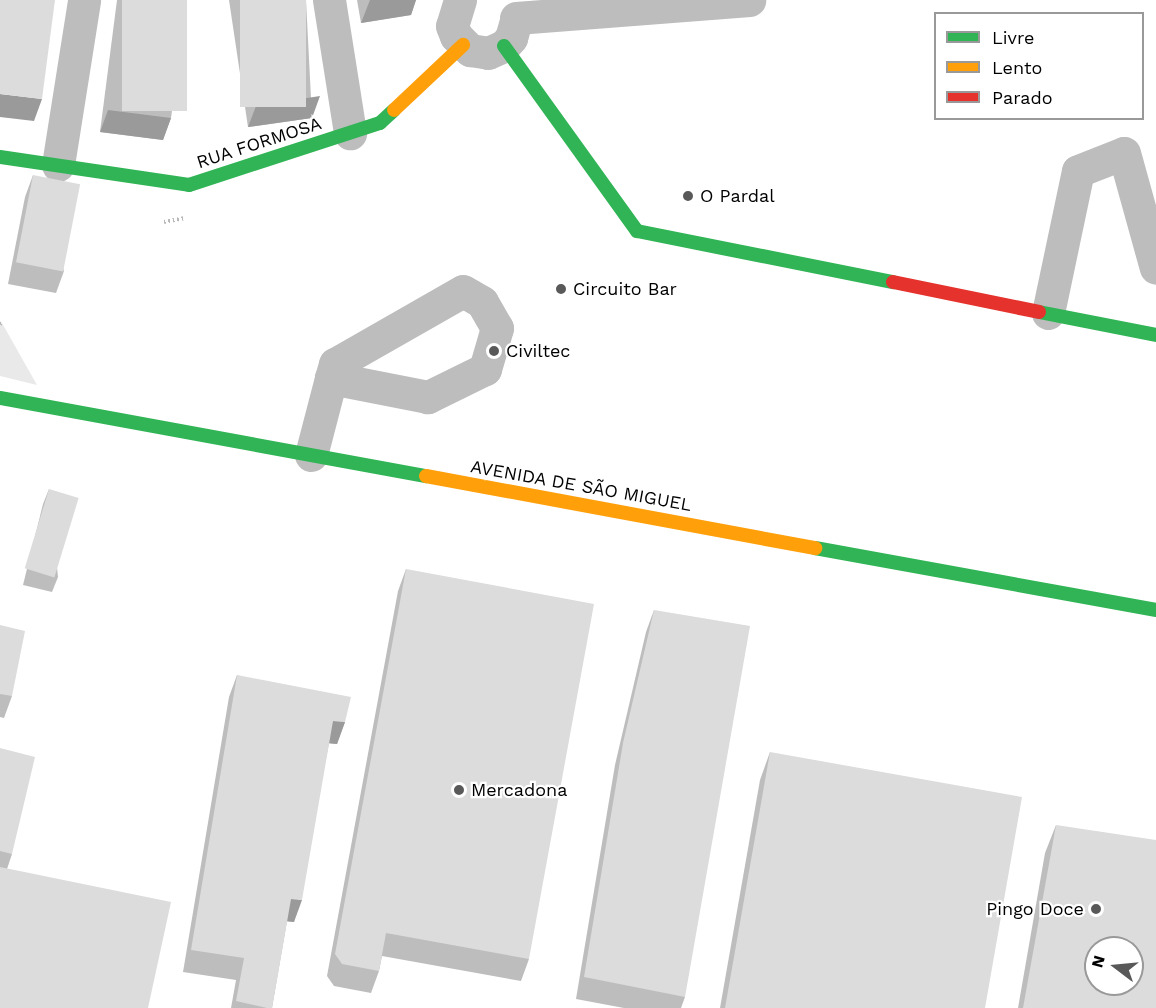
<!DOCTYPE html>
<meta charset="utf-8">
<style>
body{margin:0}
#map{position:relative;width:1156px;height:1008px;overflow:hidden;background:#fff;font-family:"Work Sans",sans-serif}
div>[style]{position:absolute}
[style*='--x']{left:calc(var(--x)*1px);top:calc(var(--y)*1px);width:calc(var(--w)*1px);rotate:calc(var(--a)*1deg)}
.green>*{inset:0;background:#e9e9e9}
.path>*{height:4px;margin-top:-2px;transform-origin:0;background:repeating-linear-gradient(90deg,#b8b8b8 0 1.5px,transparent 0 4.5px)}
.street>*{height:33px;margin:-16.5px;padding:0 16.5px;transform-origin:16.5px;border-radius:16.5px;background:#bdbdbd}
.fast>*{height:14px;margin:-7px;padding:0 7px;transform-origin:7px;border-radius:7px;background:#30b455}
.slow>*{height:14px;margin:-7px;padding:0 7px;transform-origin:7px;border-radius:7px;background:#ff9f0a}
.jam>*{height:14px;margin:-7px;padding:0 7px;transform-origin:7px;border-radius:7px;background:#e5322d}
.wall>*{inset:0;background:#bdbdbd}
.shaded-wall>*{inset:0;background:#9a9a9a}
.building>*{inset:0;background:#dcdcdc;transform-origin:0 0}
.dots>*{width:16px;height:16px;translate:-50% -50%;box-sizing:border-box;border:3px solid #fff;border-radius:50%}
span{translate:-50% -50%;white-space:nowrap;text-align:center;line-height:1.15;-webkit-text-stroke:4.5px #fff;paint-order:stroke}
.street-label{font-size:18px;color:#000}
.poi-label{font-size:18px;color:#000}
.left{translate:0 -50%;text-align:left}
.right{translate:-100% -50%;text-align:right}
.legend{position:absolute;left:934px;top:12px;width:210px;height:108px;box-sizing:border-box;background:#fff;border:2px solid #999;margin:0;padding:8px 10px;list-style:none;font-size:18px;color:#000}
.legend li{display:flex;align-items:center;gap:12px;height:30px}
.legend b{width:30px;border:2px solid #999}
.north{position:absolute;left:1084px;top:936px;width:60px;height:60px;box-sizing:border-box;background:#fff;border:2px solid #999;border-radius:50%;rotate:286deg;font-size:16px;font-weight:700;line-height:24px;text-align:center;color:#000}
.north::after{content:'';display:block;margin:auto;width:21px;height:27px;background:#595959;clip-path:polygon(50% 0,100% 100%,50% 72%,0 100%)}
</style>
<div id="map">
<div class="green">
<i style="clip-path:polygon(0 321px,2px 323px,37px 385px,0 376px)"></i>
</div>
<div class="path">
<i style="--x:164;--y:222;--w:20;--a:-11"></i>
<i style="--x:0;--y:324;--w:2;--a:-27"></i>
</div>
<div class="street">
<i style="--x:329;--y:0;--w:135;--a:81"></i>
<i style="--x:460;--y:0;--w:27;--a:107"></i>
<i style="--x:452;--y:26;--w:11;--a:68"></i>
<i style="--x:456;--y:36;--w:20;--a:45"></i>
<i style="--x:470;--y:50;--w:18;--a:9"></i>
<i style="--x:488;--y:53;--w:17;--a:-24"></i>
<i style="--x:504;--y:46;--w:11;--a:-49"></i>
<i style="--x:511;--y:38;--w:18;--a:-74"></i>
<i style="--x:516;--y:18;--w:234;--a:-4.4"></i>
<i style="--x:58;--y:165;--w:167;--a:-81"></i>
<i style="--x:1048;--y:313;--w:145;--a:-78.1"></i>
<i style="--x:1078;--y:171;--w:49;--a:-21.4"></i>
<i style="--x:1124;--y:153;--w:119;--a:74.5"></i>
<i style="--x:311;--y:455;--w:80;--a:-75.4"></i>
<i style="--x:331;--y:378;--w:15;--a:-74"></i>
<i style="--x:335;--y:364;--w:147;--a:-29.7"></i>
<i style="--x:463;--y:291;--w:22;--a:30"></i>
<i style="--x:482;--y:302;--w:30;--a:60"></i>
<i style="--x:497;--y:328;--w:43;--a:106.3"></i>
<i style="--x:485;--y:369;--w:64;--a:153.8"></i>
<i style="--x:428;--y:397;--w:99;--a:-168.9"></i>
</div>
<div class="fast">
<i style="--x:504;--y:46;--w:228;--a:54.3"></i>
<i style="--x:637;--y:231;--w:261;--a:11.3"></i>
<i style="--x:0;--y:157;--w:191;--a:8.4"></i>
<i style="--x:189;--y:185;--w:201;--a:-18"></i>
<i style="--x:380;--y:123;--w:19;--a:-43"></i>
<i style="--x:1039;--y:312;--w:119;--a:11.1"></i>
<i style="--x:0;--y:398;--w:433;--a:10.4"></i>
<i style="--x:815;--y:548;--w:347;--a:10.3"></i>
</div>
<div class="slow">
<i style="--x:394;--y:110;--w:95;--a:-43.3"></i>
<i style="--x:426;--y:476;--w:396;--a:10.5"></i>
</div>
<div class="jam">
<i style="--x:893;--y:282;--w:149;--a:11.6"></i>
</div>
<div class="wall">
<i style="clip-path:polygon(117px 0,187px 0,171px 118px,163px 140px,100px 132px)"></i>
<i style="clip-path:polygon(229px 0,306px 0,312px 118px,248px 127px)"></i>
<i style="clip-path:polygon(357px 0,416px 0,411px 15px,361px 23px)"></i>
<i style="clip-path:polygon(33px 175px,64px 271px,56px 293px,8px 284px,25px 197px)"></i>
<i style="clip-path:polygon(49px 489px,58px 577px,52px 592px,23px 585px,43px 504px)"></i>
<i style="clip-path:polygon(406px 569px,529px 959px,521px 981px,382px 956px,379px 971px,371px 993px,334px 986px,327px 976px,398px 591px)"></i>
<i style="clip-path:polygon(654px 610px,685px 997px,681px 1008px,624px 1008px,576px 999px,615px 765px,646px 632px)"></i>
<i style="clip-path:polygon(0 625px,12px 696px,4px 718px,0 717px)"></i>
<i style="clip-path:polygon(237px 675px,345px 722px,337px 744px,329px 743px,294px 922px,287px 921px,272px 1008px,231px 1008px,236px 980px,183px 972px,229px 697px)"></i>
<i style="clip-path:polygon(0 748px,12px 854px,7px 869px,0 1008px)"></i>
<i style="clip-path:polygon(770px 752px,985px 1008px,720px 1008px,760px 780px)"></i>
<i style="clip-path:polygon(1056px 825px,1156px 1008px,1018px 1008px,1045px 853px)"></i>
</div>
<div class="shaded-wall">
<i style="clip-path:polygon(370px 0,416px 0,411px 15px,361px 23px)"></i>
<i style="clip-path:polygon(0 94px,42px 99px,34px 121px,0 117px)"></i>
<i style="clip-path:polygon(320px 96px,312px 118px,248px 127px,256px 106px)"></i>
<i style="clip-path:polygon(108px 110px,171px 118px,163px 140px,100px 132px)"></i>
<i style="clip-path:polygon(333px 721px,345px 722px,337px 744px,325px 743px)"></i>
<i style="clip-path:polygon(291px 899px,302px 900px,294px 922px,283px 921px)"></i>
</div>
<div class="building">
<i style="clip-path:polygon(0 0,55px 0,42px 99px,0 94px)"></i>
<i style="left:122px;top:0;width:65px;height:111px"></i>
<i style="left:240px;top:0;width:66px;height:107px"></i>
<i style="left:33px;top:175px;width:48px;height:89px;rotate:11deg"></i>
<i style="left:49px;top:489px;width:31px;height:83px;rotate:17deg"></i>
<i style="clip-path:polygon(406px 569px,594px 604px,529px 959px,386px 933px,379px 971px,342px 964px,335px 954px)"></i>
<i style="clip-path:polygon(654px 610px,750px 626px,685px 997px,584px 977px,623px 743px)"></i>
<i style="clip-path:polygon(0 625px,25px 631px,12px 696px,0 694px)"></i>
<i style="clip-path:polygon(237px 675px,351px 697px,345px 722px,333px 721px,302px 900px,291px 899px,272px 1008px,267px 1008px,236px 1001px,244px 958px,191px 950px)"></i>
<i style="clip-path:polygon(0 748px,35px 757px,12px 854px,0 851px)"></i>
<i style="clip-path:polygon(770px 752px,1022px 797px,985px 1008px,725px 1008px)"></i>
<i style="clip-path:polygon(evenodd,1056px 825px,1156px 840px,1156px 1008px,1023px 1008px,1056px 825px,1096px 948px,1132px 948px,1132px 984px,1096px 984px,1096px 948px)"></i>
<i style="clip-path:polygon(0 867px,171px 902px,148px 1008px,0 1008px)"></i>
</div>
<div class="dots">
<i style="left:688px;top:196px;background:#595959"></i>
<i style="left:561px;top:289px;background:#595959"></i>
<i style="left:494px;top:351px;background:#595959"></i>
<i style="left:459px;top:790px;background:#595959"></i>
<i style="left:1096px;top:909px;background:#595959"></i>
</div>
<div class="street-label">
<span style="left:259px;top:143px;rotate:-18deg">RUA FORMOSA</span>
<span style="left:581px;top:486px;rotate:10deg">AVENIDA DE SÃO MIGUEL</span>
</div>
<div class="poi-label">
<span class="left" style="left:700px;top:196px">O Pardal</span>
<span class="left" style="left:573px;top:289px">Circuito Bar</span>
<span class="left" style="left:506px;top:351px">Civiltec</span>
<span class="left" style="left:471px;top:790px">Mercadona</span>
<span class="right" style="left:1084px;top:909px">Pingo Doce</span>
</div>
<ul class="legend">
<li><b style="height:8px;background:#30b455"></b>Livre</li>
<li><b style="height:8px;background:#ff9f0a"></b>Lento</li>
<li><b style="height:8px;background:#e5322d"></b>Parado</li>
</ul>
<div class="north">N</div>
</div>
